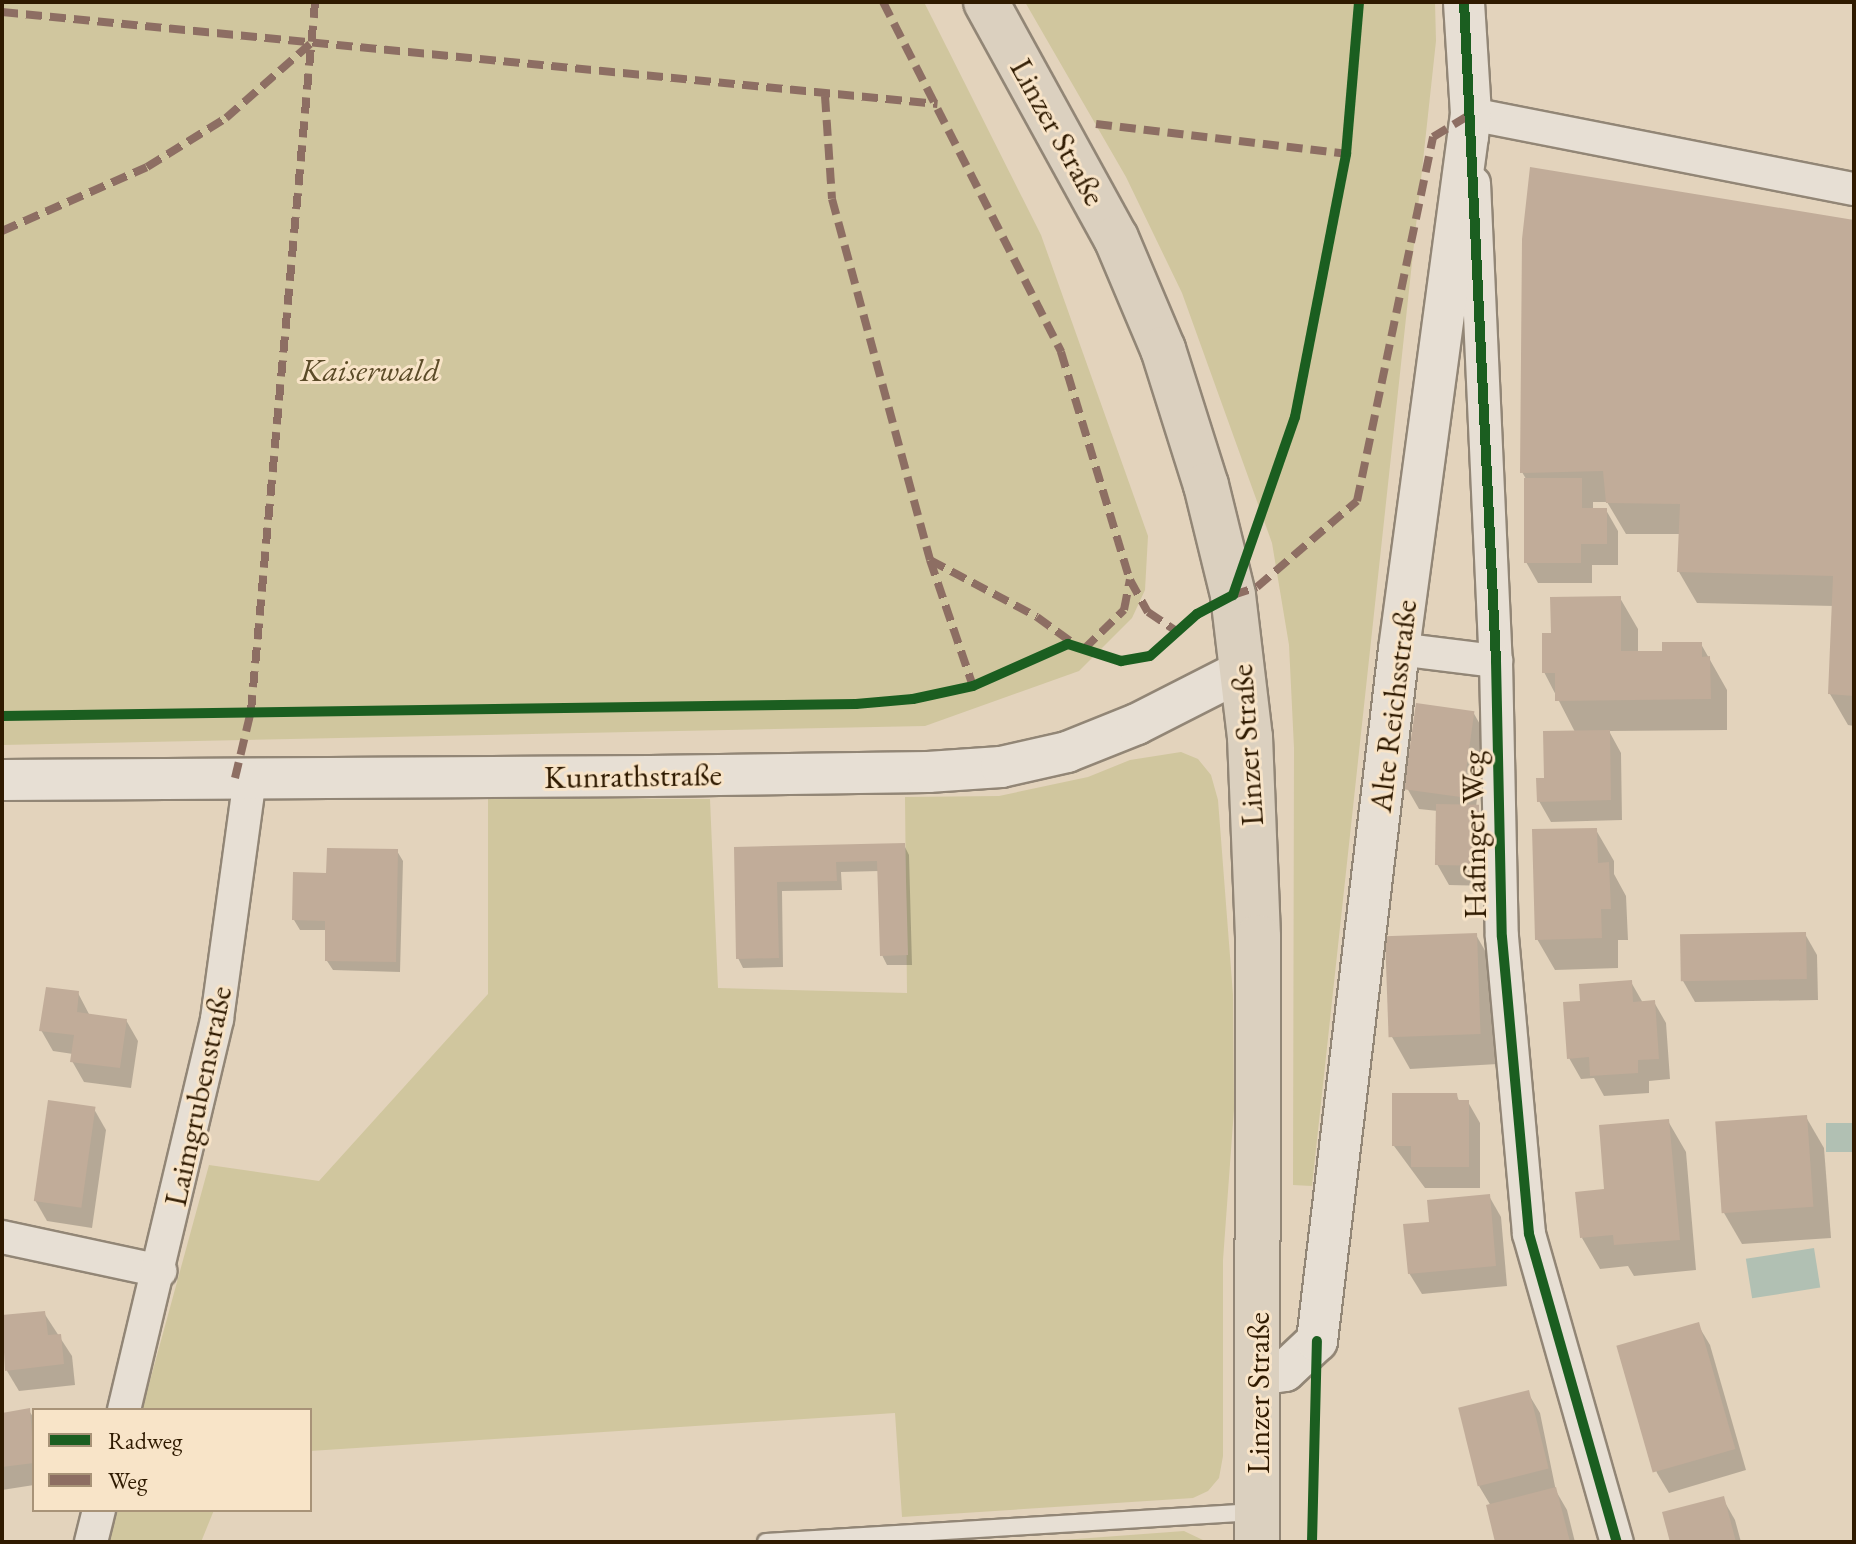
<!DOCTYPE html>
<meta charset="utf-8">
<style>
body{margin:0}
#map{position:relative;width:1856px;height:1544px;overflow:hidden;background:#e3d3bc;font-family:"EB Garamond",serif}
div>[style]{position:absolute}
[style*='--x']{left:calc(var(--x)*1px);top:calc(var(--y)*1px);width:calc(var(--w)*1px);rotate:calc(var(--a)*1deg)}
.green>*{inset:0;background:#d0c69e}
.water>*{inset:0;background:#b1c0b3;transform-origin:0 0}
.shadow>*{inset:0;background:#0003}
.building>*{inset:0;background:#c1ac99;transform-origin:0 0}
.roads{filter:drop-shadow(2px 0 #928676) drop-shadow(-2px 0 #928676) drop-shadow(0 2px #928676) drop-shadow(0 -2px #928676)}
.service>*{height:16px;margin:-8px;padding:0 8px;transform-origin:8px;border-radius:8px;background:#e7dfd4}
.minor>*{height:32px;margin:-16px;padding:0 16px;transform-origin:16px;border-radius:16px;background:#e7dfd4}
.tertiary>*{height:40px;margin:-20px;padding:0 20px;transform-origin:20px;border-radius:20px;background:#e7dfd4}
.primary>*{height:44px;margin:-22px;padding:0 22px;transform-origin:22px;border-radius:22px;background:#dbd0bf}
.quiet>*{height:8px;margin-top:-4px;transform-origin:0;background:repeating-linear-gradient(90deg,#8d6e63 0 16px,transparent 0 24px)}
.cycleway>*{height:10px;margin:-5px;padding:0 5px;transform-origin:5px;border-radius:5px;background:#1b5e20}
span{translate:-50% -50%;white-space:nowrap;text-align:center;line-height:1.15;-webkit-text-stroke:6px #f8e4c8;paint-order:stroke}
.street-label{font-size:32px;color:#2f1a00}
.park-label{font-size:32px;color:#5b4b28;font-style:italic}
.frame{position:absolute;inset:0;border:4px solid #2f1a00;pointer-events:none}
.legend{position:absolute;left:32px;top:1408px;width:280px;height:104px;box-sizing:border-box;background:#f8e4c8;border:2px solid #a89378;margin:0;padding:10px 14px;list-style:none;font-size:24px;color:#2f1a00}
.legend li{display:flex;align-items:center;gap:16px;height:40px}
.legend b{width:40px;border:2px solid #a89378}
</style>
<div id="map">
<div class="green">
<i style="clip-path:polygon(2px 2px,924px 2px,1041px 235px,1148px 536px,1145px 590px,1132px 618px,1079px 671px,925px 726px,2px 745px)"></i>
<i style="clip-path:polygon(1025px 2px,1435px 2px,1436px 41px,1312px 1186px,1293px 1185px,1294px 748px,1289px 645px,1272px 543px,1182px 293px,1126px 177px)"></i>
<i style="clip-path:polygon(1181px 752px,1198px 759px,1211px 775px,1218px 800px,1233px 995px,1234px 1109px,1223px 1260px,1223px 1456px,1219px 1478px,1208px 1491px,1193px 1498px,902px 1517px,895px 1413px,310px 1451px,310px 1410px,142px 1410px,209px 1165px,319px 1181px,488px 994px,488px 798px,710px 799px,718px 988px,907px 993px,905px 797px,999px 796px,1088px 777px,1130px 760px)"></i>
<i style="clip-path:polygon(115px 1510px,214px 1510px,201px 1542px,107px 1542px)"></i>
<i style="clip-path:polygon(1184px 1531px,1207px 1542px,1036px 1542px)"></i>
</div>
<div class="water">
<i style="left:1854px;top:1123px;width:29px;height:28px;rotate:90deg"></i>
<i style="left:1814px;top:1248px;width:40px;height:69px;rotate:81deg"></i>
</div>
<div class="shadow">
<i style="clip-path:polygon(1854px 222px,1854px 726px,1848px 725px,1830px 694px,1834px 606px,1697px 603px,1679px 572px,1680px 534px,1626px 534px,1607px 502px,1593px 502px,1593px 510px,1606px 510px,1618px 531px,1618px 565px,1592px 565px,1592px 583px,1538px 583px,1526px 562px,1526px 479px,1522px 472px)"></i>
<i style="clip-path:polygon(1620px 598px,1638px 629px,1638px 653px,1664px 653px,1701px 644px,1727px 690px,1727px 730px,1609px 731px,1621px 753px,1622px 820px,1551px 822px,1539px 801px,1546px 780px,1575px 732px,1544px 672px,1553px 635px)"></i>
<i style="clip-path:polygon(1473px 712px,1485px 733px,1476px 807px,1490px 828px,1489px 886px,1449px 885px,1437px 864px,1438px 811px,1419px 809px,1407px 788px)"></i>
<i style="clip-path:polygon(1596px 830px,1614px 861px,1614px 874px,1626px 896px,1628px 940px,1618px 940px,1618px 968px,1555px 970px,1537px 939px)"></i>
<i style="clip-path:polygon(904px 845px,909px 855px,912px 965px,887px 965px,882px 955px,879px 871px,841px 872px,842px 890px,782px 891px,783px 967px,743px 968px,738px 958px,736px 849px)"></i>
<i style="clip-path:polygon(397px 851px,403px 861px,400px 972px,333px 970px,327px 961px,327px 930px,300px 930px,294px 920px,328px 875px)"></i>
<i style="clip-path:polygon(1805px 934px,1817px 955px,1818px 1000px,1695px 1002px,1683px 981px)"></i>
<i style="clip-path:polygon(1476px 935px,1494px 966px,1498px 1064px,1410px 1069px,1392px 1037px)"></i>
<i style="clip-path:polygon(1631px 982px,1643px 1003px,1654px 1002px,1666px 1023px,1670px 1079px,1649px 1081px,1649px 1093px,1604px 1096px,1594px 1078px,1581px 1079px,1569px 1058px,1582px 1003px)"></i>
<i style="clip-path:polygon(78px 993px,90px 1016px,126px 1020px,138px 1041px,131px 1088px,84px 1082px,72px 1061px,73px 1054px,53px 1051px,41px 1030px)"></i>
<i style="clip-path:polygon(1456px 1095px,1460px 1102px,1468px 1102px,1480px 1123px,1480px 1188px,1425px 1188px,1394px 1146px)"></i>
<i style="clip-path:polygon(94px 1109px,106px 1130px,92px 1228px,47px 1221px,35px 1200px)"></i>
<i style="clip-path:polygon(1806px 1117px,1824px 1148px,1831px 1238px,1742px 1244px,1724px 1213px)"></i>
<i style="clip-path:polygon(1668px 1121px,1686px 1152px,1696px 1270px,1634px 1276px,1628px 1266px,1600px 1269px,1582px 1238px,1606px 1191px)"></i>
<i style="clip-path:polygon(1489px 1196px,1501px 1217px,1507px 1286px,1422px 1294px,1409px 1273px,1431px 1223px)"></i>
<i style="clip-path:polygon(44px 1313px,72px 1356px,75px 1385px,19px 1391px,7px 1371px,2px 1318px)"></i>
<i style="clip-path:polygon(1698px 1325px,1710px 1345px,1746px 1470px,1669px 1493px,1657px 1473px,1619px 1348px)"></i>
<i style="clip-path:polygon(1528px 1393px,1540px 1413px,1556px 1491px,1567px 1510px,1575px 1542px,1497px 1542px,1491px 1506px,1479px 1486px)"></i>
<i style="clip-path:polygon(29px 1411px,34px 1418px,34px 1485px,2px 1490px,2px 1415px)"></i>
<i style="clip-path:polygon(1723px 1499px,1735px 1520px,1741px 1542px,1672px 1542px)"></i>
</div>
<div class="building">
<i style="clip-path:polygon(1530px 167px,1854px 220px,1854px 696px,1828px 694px,1833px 576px,1677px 572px,1680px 504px,1606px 503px,1603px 471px,1520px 473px,1522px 239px)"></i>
<i style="clip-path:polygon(1524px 478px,1582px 478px,1582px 508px,1607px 508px,1607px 544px,1581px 544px,1581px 563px,1524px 563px)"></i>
<i style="clip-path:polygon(1621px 596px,1621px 651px,1662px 651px,1662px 642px,1702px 642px,1702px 657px,1710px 656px,1711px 699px,1555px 701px,1555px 673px,1542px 673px,1542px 633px,1551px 633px,1550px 597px)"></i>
<i style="left:1416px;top:703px;width:59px;height:87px;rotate:8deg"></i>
<i style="clip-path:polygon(1610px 730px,1611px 800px,1537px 802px,1536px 778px,1544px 778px,1543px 731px)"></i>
<i style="left:1436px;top:804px;width:43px;height:61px;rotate:1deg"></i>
<i style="clip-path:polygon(1597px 828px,1598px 863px,1609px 862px,1611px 909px,1601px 909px,1602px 938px,1535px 940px,1532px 829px)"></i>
<i style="clip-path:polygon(905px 843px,908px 955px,880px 956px,877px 861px,836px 862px,837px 881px,777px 882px,779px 958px,736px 959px,734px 847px)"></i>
<i style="clip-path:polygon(327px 848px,398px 849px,396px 962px,325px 961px,325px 921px,292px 920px,293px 872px,326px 873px)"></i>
<i style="left:1806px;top:932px;width:47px;height:126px;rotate:89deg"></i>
<i style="left:1477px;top:933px;width:101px;height:92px;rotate:88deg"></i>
<i style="clip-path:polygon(1632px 980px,1633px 1002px,1655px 1000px,1659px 1059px,1638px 1060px,1638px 1073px,1590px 1076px,1589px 1057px,1567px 1059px,1563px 1002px,1580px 1001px,1579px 984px)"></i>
<i style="clip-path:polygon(46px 987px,79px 991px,77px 1012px,127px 1019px,120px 1068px,70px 1062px,74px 1035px,39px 1031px)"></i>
<i style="clip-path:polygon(1392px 1093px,1457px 1093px,1458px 1100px,1469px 1100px,1469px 1167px,1411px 1167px,1411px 1146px,1392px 1146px)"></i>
<i style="left:48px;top:1100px;width:48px;height:102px;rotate:8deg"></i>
<i style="left:1807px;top:1115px;width:92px;height:92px;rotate:86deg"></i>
<i style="clip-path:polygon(1669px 1119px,1680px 1240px,1614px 1245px,1613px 1235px,1580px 1238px,1575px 1192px,1604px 1189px,1599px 1125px)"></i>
<i style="clip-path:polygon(1490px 1194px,1496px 1266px,1408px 1274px,1403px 1224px,1429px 1222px,1427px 1200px)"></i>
<i style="clip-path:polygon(45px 1311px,48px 1335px,61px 1334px,64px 1364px,5px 1371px,2px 1315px)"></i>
<i style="left:1699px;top:1322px;width:132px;height:86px;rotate:74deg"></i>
<i style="left:1529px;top:1390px;width:81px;height:73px;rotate:76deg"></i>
<i style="clip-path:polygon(30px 1408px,34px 1463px,2px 1467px,2px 1413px)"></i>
<i style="clip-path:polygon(1556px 1487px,1570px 1542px,1495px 1542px,1486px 1505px)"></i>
<i style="clip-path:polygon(1724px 1496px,1736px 1542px,1670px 1542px,1662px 1512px)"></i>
</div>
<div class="roads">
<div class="service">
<i style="--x:766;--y:1542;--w:490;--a:-3.5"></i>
</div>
<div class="minor">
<i style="--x:1472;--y:137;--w:23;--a:-92"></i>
<i style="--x:1471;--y:114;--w:390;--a:11.1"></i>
<i style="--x:1474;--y:183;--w:479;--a:87.4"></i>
<i style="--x:1496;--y:661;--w:276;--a:88.8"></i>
<i style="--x:1502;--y:937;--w:298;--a:84.8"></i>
<i style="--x:1529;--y:1234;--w:320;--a:74.1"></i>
<i style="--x:1399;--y:649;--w:98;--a:7.1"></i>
<i style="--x:2;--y:1237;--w:162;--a:12.1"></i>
<i style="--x:124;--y:1410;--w:402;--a:-76.6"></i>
<i style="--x:217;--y:1019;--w:243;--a:-82.2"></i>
<i style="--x:91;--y:1542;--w:33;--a:-76"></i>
</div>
<div class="tertiary">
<i style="--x:2;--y:780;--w:648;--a:-0.35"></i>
<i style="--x:650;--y:776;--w:278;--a:-0.8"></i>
<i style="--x:928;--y:772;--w:73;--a:-3.9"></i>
<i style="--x:1001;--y:767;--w:68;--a:-12.8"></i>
<i style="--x:1067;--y:752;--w:75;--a:-21.8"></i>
<i style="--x:1137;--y:724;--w:119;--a:-27"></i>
<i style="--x:1259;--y:1375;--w:26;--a:-9"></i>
<i style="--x:1285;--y:1371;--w:44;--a:-43.2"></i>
<i style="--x:1317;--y:1341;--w:697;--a:-83.24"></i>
<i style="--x:1399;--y:649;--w:540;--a:-82.34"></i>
<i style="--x:1471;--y:114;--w:112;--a:-93.6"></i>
</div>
<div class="primary">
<i style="--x:986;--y:2;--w:269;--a:61.2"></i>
<i style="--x:1116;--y:238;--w:121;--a:67.1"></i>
<i style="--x:1163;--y:349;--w:143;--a:72.5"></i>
<i style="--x:1206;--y:485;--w:113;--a:76.2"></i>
<i style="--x:1233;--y:595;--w:143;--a:83.2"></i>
<i style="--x:1250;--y:737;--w:200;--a:87.7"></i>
<i style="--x:1258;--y:937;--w:605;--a:90.09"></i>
</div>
</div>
<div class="quiet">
<i style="--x:883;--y:2;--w:393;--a:63"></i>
<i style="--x:1061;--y:352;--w:238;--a:73.2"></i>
<i style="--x:1130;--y:580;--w:37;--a:61"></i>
<i style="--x:1148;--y:612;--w:36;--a:34"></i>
<i style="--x:2;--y:12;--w:940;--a:5.62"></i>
<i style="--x:825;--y:96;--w:103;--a:86.1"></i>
<i style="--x:832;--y:199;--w:374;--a:74.8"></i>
<i style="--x:930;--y:560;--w:133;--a:71.2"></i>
<i style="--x:1096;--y:124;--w:252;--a:6.8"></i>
<i style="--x:2;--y:231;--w:158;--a:-23.8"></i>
<i style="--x:147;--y:167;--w:93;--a:-31.8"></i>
<i style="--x:226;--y:118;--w:112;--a:-41.4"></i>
<i style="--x:930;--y:560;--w:121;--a:28"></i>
<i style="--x:1037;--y:617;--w:46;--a:36.1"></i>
<i style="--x:1233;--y:595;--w:25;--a:-18"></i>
<i style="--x:1257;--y:587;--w:132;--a:-40.7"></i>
<i style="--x:1357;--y:501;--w:372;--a:-78.2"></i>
<i style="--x:1433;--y:137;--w:44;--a:-31.2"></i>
<i style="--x:1084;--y:649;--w:56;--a:-44.3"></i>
<i style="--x:1124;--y:610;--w:31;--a:-79"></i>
<i style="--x:235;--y:778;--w:69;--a:-76.6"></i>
<i style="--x:251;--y:711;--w:712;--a:-84.84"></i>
</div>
<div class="cycleway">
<i style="--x:1464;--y:2;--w:660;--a:87.22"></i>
<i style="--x:1496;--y:661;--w:276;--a:88.8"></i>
<i style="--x:1502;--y:937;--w:298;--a:84.8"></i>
<i style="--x:1529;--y:1234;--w:320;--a:74.1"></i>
<i style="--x:2;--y:716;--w:854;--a:-0.81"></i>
<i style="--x:856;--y:704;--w:57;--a:-5"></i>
<i style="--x:913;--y:699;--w:61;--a:-12.2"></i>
<i style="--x:973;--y:686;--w:104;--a:-23.9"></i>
<i style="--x:1068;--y:644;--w:56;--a:17.8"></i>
<i style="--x:1121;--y:661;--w:29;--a:-10"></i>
<i style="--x:1150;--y:656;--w:63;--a:-41.8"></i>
<i style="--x:1197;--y:614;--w:41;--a:-27.8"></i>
<i style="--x:1233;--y:595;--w:188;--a:-70.8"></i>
<i style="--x:1295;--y:417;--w:268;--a:-79"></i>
<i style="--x:1346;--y:154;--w:153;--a:-85.1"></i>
<i style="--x:1312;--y:1542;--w:201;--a:-88.6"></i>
</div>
<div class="street-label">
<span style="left:1058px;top:132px;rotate:61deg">Linzer Straße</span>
<span style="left:1393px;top:706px;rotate:-83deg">Alte Reichsstraße</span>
<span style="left:1247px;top:745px;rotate:-94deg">Linzer Straße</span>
<span style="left:633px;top:776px;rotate:-1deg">Kunrathstraße</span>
<span style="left:1474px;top:835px;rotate:-91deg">Hafinger Weg</span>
<span style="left:198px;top:1096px;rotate:-78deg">Laimgrubenstraße</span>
<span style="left:1258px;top:1393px;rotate:-90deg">Linzer Straße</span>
</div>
<div class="park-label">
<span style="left:370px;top:370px">Kaiserwald</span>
</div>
<div class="frame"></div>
<ul class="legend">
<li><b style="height:10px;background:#1b5e20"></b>Radweg</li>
<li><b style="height:10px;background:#8d6e63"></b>Weg</li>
</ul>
</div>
